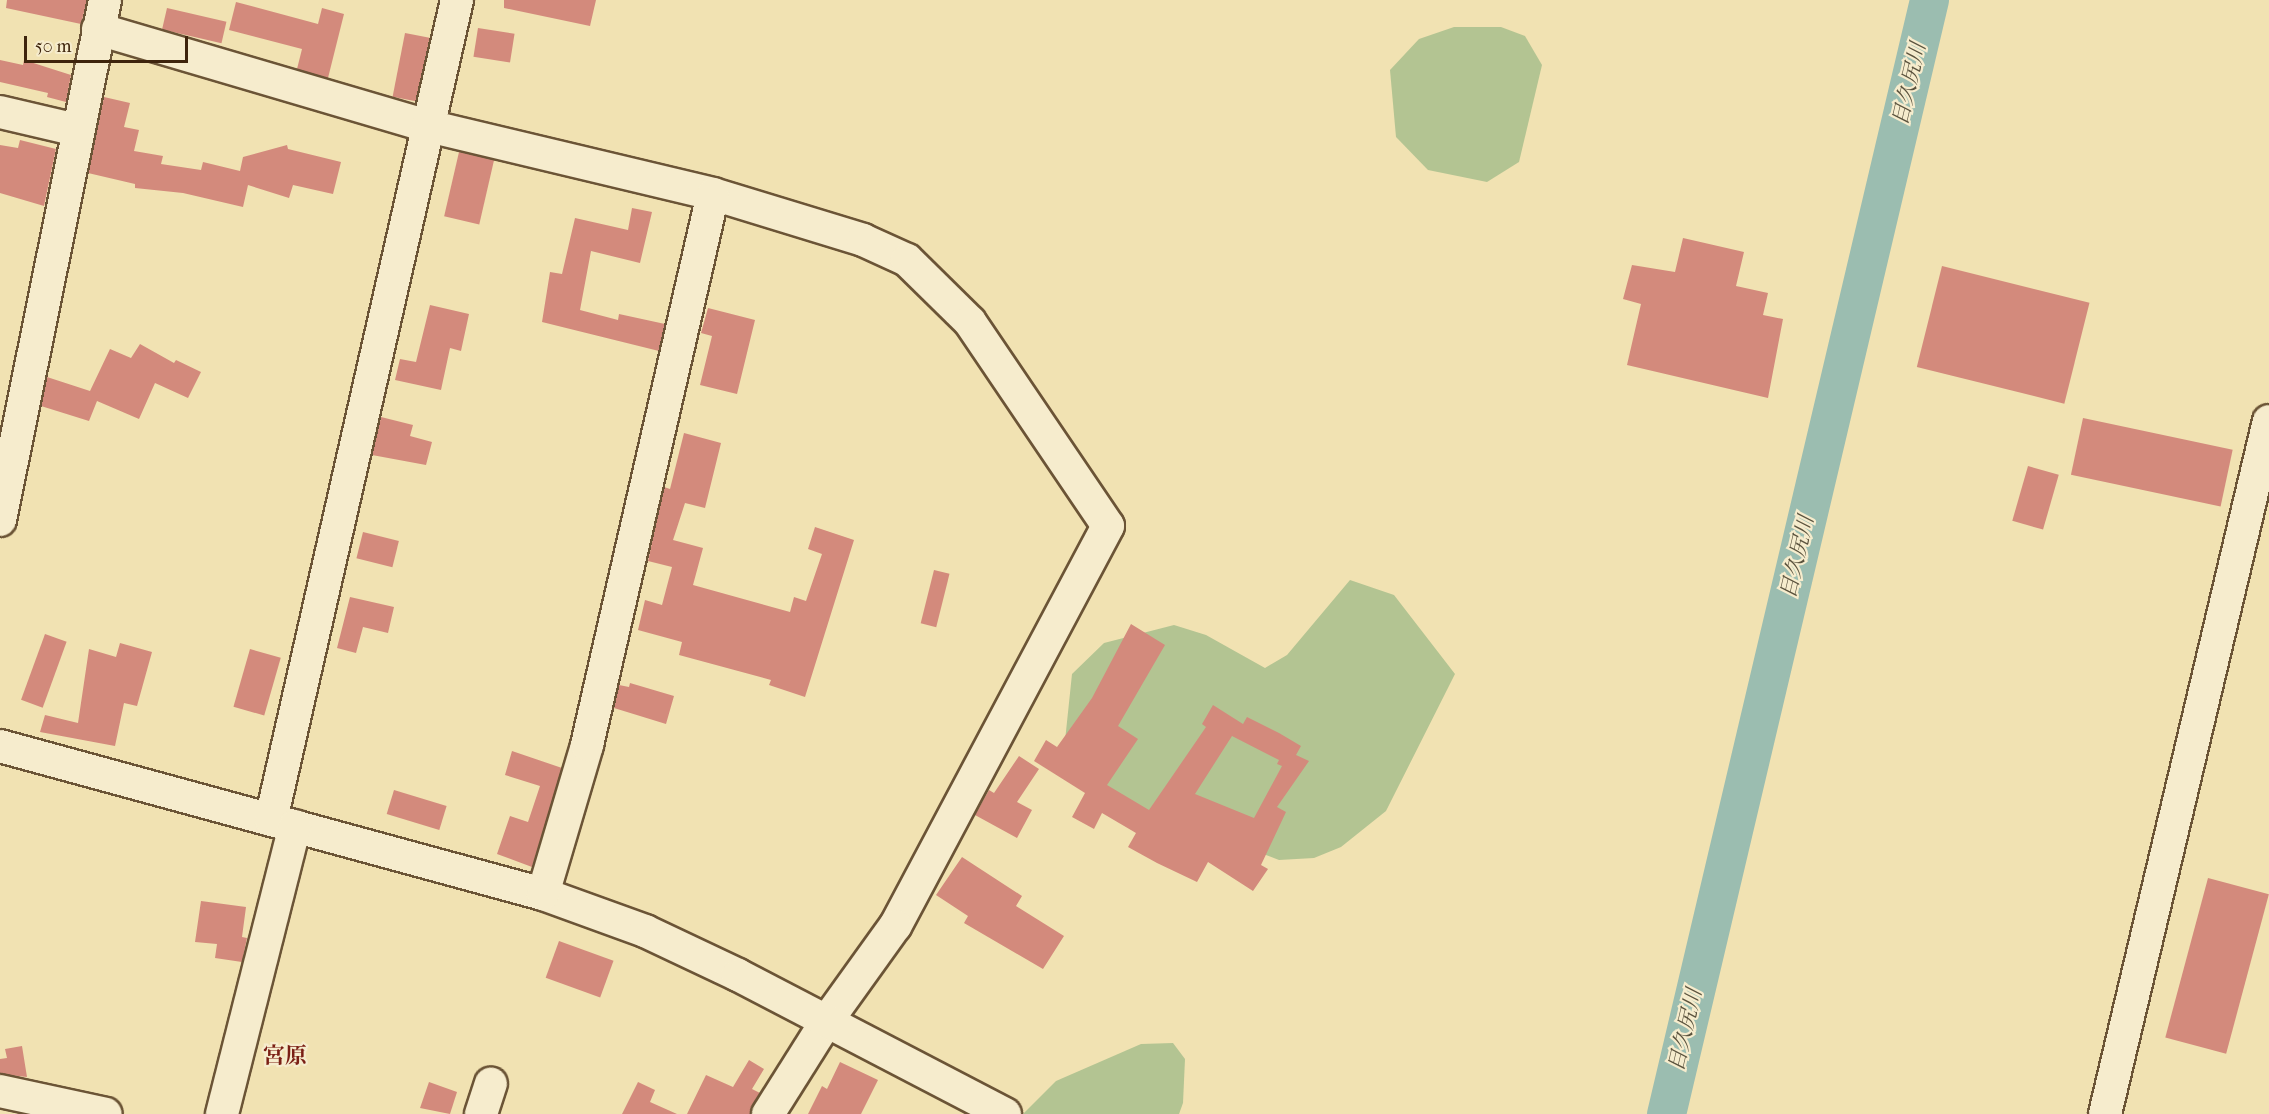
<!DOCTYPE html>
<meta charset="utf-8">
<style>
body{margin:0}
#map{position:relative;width:2269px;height:1114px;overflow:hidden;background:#f1e2b2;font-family:"IM FELL French Canon","Noto Serif JP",serif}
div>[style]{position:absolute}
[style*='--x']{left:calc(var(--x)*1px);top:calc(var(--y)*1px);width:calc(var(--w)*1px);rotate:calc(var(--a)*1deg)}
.green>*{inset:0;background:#b3c492}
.river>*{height:39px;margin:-19.5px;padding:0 19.5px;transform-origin:19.5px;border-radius:19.5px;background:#9bbdb0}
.building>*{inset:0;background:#d38a7c;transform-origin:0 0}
.roads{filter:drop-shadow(2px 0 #6b5436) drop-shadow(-2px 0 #6b5436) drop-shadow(0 2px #6b5436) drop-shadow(0 -2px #6b5436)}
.minor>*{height:32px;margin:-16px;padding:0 16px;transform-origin:16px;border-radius:16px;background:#f6eccd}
span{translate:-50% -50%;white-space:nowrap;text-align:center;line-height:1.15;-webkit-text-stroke:4.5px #f6eccd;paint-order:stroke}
.water-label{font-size:21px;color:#5a523d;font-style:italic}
.quarter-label{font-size:22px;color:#7a1f14;font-weight:700}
.scale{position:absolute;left:24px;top:36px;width:164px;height:27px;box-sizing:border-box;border:3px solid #3e240c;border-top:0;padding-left:8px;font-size:18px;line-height:21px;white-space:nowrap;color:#3e240c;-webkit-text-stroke:4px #f6eccd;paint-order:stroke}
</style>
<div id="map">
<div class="green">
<i style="clip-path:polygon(1454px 27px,1501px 27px,1525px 36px,1542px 65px,1519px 162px,1487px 182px,1428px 170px,1396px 137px,1390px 70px,1419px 39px)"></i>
<i style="clip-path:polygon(1350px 580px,1394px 595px,1455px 674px,1386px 811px,1341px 847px,1314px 858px,1279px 860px,1109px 796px,1063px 760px,1072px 674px,1104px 643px,1174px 625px,1206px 635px,1265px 668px,1287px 655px)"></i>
<i style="clip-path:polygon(1173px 1043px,1185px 1059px,1183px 1103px,1179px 1114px,1023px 1114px,1056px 1081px,1141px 1044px)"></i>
</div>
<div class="river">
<i style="--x:1666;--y:1114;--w:1145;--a:-76.72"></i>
</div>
<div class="building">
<i style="clip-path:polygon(7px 0,87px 0,81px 24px,6px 8px)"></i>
<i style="clip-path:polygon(504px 0,596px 0,590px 26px,504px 8px)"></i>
<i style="clip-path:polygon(236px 2px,318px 24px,322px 8px,344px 14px,328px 78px,297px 69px,302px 49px,229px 30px)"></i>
<i style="left:167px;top:8px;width:61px;height:22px;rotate:13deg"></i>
<i style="left:478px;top:28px;width:37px;height:29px;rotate:9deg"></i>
<i style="left:405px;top:33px;width:25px;height:65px;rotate:11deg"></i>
<i style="clip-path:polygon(0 60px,23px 65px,24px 60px,71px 75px,66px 102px,47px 97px,48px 93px,0 82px)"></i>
<i style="clip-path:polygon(104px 97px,130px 103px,124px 127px,139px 130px,134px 151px,163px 156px,161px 164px,201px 170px,203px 162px,240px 171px,243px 157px,287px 145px,288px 149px,341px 162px,333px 194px,293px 185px,289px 198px,248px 185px,243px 207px,183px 193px,135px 188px,135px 184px,88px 173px)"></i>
<i style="clip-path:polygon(20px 140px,56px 149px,44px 206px,0 193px,0 145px,18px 148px)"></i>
<i style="left:459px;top:152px;width:36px;height:66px;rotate:13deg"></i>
<i style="clip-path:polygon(632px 208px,652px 212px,640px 263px,591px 251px,580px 310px,618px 320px,619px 314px,665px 324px,659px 351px,542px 322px,550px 272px,562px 274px,575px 218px,628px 230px)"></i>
<i style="clip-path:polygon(1683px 238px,1744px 252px,1736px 286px,1768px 293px,1763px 315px,1783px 319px,1768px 398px,1627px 365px,1641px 304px,1623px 299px,1632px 265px,1675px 272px)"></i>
<i style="left:1942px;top:266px;width:152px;height:104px;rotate:14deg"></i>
<i style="clip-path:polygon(430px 305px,469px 314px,461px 351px,450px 348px,441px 390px,395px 380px,400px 359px,416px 362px)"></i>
<i style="clip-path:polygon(708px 308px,755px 320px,737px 394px,700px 385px,712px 336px,701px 333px)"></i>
<i style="clip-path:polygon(140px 344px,174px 363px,176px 360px,201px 372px,188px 398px,155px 383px,139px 419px,97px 401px,89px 421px,41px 406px,47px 377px,90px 391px,110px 349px,131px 358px)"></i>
<i style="clip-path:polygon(381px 417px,413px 425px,410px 436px,432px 442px,426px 465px,372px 455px)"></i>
<i style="left:2083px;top:418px;width:153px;height:58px;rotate:12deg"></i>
<i style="clip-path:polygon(684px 433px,721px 443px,705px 508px,685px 503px,673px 540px,703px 548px,693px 585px,790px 612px,794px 597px,806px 601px,822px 554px,808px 549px,815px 527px,854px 540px,805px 697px,769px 685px,771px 680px,679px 655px,682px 642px,638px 630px,645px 600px,662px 605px,672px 567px,648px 561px,664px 487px,670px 489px)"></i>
<i style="left:2028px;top:466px;width:32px;height:57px;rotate:16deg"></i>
<i style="left:363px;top:532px;width:37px;height:27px;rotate:14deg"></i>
<i style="left:934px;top:570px;width:16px;height:55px;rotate:14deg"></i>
<i style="clip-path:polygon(350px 597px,394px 607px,388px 633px,363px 627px,356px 653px,337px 648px)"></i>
<i style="clip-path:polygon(evenodd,1131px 624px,1165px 645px,1118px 726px,1138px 739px,1107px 785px,1149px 810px,1206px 727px,1202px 724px,1213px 705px,1243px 724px,1247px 717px,1279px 733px,1301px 746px,1296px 755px,1309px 761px,1277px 807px,1286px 812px,1261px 865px,1268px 869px,1253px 891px,1208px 862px,1197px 882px,1157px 863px,1128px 847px,1136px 833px,1102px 813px,1094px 829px,1072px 817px,1085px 793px,1034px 761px,1046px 740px,1057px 747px,1092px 698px,1131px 624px,1232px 736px,1279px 760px,1277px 764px,1282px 766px,1254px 818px,1195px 794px,1232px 736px)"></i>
<i style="left:45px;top:634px;width:23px;height:70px;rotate:20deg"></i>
<i style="clip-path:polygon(120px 643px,152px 652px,137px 706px,124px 703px,115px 746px,40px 732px,45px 715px,78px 723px,89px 649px,116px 657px)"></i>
<i style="left:250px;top:649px;width:32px;height:60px;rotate:16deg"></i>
<i style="clip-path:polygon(630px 683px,674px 696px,666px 724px,614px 708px,619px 685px,629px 687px)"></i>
<i style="clip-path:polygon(512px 751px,562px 768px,532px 867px,497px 854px,510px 816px,528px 822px,540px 786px,505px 775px)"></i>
<i style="clip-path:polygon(1019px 756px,1039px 769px,1017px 802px,1032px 810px,1017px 838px,975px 815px,989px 790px,994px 793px)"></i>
<i style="left:394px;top:790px;width:55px;height:25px;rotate:17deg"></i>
<i style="clip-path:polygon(962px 857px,1022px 896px,1016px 906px,1064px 936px,1043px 969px,964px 923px,968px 916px,936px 895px)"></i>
<i style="left:2208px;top:878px;width:63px;height:165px;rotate:15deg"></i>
<i style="clip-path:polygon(201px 901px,246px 907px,242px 937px,247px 938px,242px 962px,215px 958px,217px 944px,195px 942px)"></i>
<i style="left:559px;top:941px;width:58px;height:39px;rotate:20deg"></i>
<i style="clip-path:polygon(22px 1046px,27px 1077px,0 1074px,0 1059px,7px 1058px,5px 1049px)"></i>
<i style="clip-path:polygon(749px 1060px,764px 1069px,752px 1089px,760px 1093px,750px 1114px,687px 1114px,706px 1075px,733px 1087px)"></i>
<i style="clip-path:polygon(840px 1062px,878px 1080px,861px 1114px,808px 1114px,822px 1086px,827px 1089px)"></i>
<i style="clip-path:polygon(429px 1082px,457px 1092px,450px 1114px,420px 1108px)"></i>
<i style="clip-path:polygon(638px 1082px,655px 1090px,650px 1102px,677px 1114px,622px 1114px)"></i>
</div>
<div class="roads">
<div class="minor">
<i style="--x:98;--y:29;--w:344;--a:16.4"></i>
<i style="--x:428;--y:126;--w:293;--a:13.4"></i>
<i style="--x:713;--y:194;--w:157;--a:17"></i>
<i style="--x:863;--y:240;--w:48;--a:24.4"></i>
<i style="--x:907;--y:260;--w:88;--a:44.5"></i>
<i style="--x:970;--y:322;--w:246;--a:55.9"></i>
<i style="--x:1108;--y:526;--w:453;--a:118"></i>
<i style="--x:895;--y:926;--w:118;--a:125.7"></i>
<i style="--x:826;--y:1022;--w:109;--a:122.2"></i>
<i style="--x:0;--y:112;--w:79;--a:13.2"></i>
<i style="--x:0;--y:520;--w:530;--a:-78.58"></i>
<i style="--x:0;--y:746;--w:563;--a:15.25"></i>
<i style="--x:543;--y:894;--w:109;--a:19.9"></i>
<i style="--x:645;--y:931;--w:103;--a:25.3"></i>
<i style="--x:738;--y:975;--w:301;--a:27.5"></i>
<i style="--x:271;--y:820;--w:841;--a:-77.22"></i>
<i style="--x:543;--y:894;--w:155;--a:-73.5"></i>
<i style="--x:587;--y:745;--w:565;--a:-77.12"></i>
<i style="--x:0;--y:1091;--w:108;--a:12.2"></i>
<i style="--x:222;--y:1114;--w:297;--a:-75.8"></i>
<i style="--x:481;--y:1114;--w:32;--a:-72"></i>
<i style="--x:2105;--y:1114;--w:712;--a:-76.69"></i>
</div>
</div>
<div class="water-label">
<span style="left:1909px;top:84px;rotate:-77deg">目久尻川</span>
<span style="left:1797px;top:557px;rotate:-77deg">目久尻川</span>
<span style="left:1685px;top:1030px;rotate:-77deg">目久尻川</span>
</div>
<div class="quarter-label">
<span style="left:285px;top:1057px">宮原</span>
</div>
<div class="scale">50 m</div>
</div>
